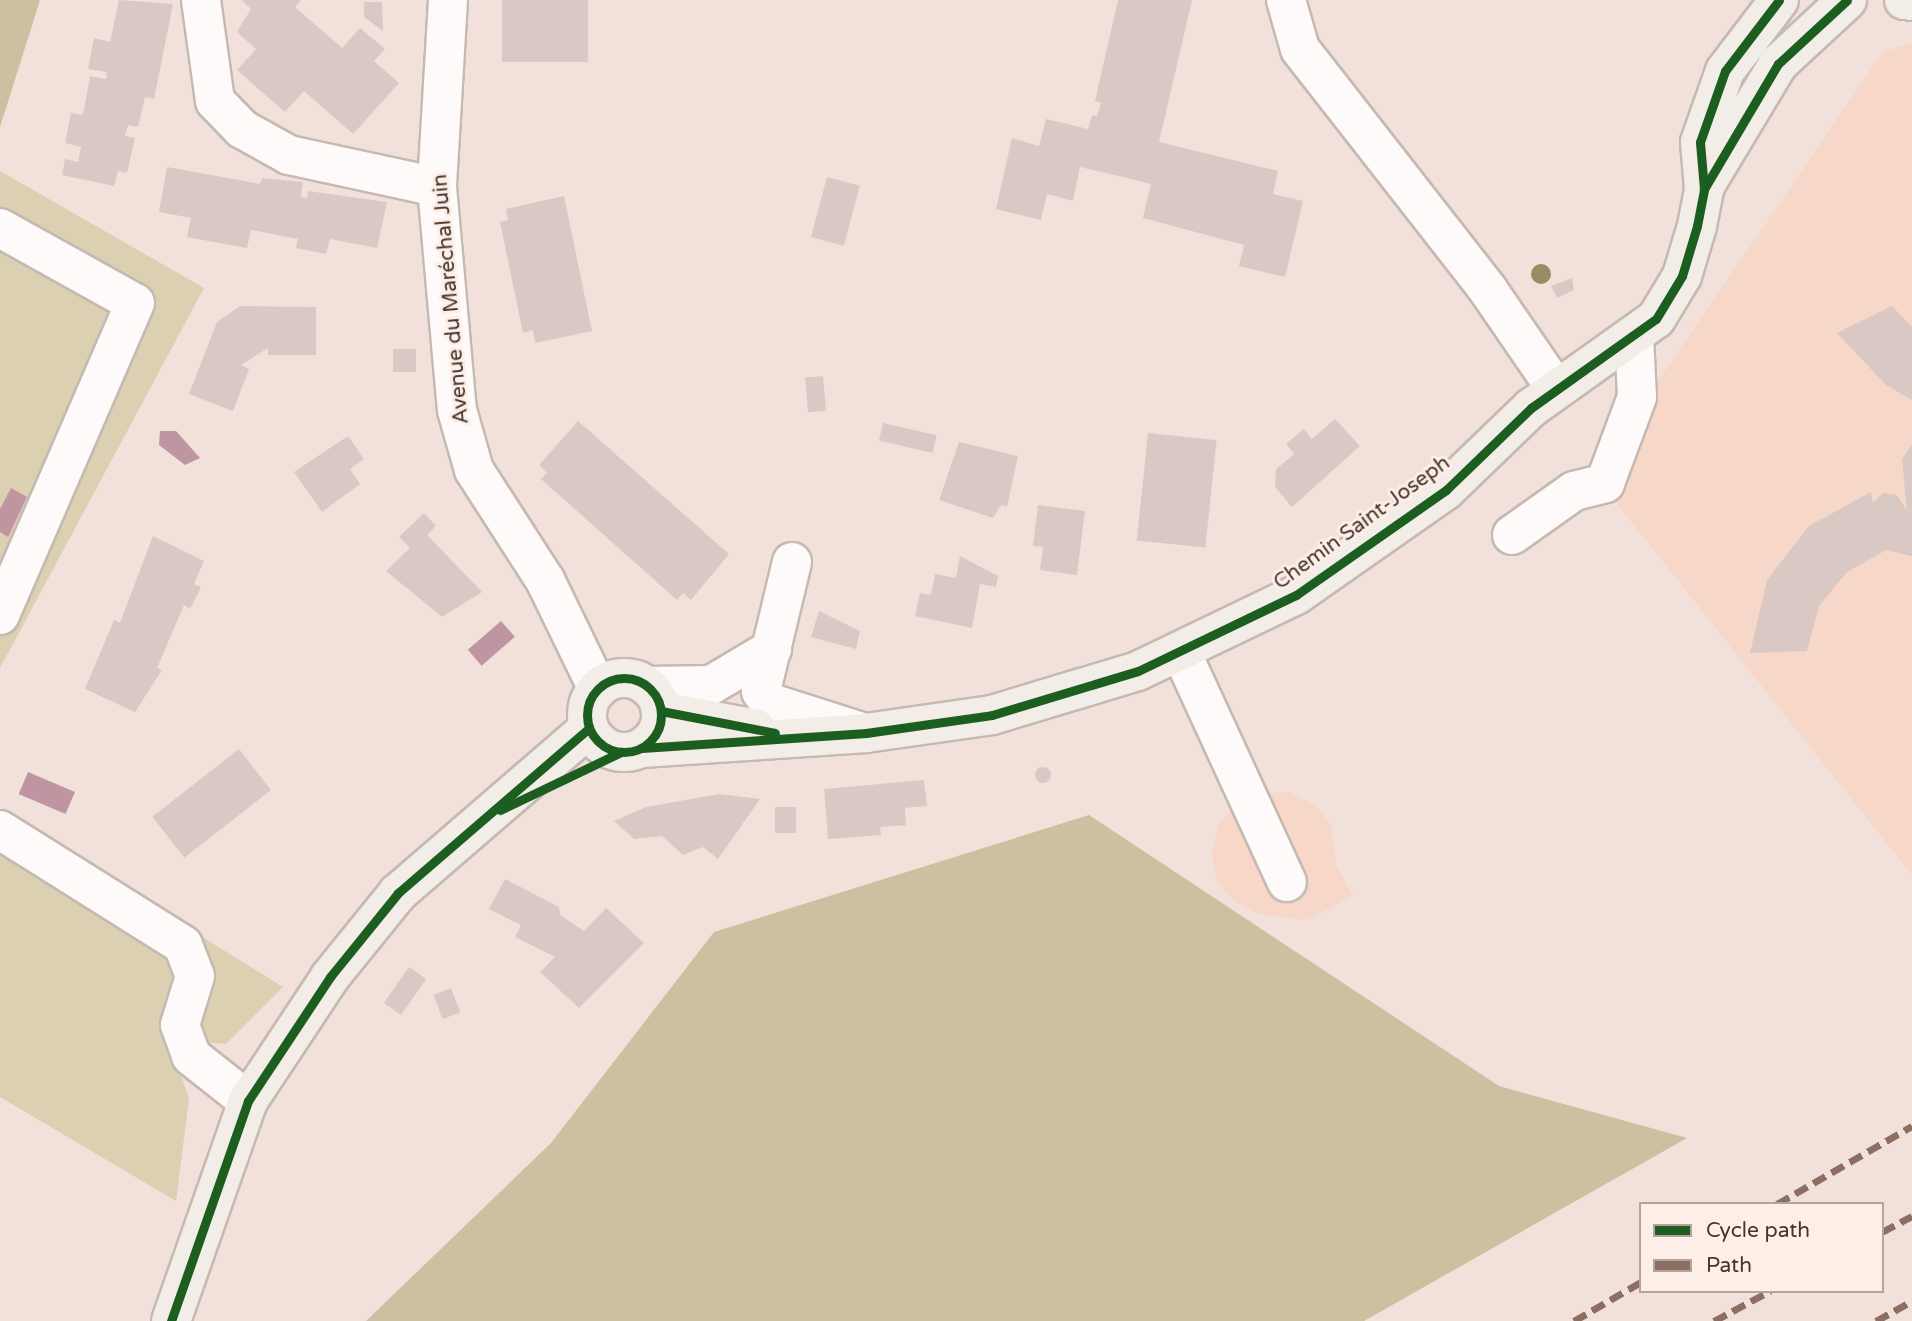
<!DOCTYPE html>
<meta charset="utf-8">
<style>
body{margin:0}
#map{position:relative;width:1912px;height:1321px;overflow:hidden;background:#f1e1da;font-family:"Varela Round",sans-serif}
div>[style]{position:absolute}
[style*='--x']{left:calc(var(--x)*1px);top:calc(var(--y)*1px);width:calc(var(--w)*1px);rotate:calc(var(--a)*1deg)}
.built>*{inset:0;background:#f6d7c8}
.green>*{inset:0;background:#dbd0b2}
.forest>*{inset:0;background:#ccc0a0}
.water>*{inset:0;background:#bf95a1;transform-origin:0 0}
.building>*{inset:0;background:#dac8c4;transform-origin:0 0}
.round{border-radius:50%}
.roads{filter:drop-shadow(2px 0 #c6b9b2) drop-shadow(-2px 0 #c6b9b2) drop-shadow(0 2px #c6b9b2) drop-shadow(0 -2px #c6b9b2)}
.minor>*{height:38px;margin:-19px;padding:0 19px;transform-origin:19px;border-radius:19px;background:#fdfaf9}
.major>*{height:38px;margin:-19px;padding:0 19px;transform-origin:19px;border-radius:19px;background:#f3ede8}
.major>.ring{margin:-19px;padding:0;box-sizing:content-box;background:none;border:38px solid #f3ede8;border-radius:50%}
.quiet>*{height:7px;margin-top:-3.5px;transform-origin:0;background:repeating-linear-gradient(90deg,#8d6e63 0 14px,transparent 0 21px)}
.cycleway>*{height:9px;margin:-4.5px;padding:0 4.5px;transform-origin:4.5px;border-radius:4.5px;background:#1b5e20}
.cycleway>.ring{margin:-4.5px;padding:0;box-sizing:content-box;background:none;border:9px solid #1b5e20;border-radius:50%}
.trees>*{width:20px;height:20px;margin:-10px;border-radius:50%;background:#988c62}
span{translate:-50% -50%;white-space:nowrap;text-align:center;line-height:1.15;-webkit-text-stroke:6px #fdeee7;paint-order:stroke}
.street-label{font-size:21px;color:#44362f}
.legend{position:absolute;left:1639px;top:1202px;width:245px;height:91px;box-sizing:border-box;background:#fdeee7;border:2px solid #b3a49d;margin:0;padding:9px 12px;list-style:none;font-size:21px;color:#44362f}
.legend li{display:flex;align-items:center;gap:14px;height:35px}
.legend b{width:35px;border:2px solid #b3a49d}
</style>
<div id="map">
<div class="built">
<i style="clip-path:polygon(1912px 42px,1912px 875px,1594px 475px,1882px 53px)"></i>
<i style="clip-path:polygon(1289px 792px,1313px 804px,1331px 824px,1336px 865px,1353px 896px,1307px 920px,1261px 915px,1235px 902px,1217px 882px,1212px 855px,1217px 827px,1234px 806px,1259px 793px)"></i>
</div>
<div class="green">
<i style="clip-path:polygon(0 171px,204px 288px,0 668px)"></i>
<i style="clip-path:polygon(0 812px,283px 987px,226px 1044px,202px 1042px,179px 1069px,189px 1099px,176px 1201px,0 1097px)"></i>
</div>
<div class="forest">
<i style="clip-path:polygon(0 0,40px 0,0 127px)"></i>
<i style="clip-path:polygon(1089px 815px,1499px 1086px,1687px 1138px,1364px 1321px,366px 1321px,551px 1143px,714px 932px)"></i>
</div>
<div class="water">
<i style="clip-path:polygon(160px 431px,176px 431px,200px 458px,185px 465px,159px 445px)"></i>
<i style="clip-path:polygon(11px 488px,27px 497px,8px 537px,0 532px,0 509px)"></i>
<i style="left:501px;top:621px;width:21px;height:44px;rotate:49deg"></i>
<i style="left:28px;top:772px;width:51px;height:24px;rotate:23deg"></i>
</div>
<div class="building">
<i style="clip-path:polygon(119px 0,173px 4px,154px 99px,145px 97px,138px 127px,128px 125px,125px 136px,135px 138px,127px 173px,118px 171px,114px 186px,62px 175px,65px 159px,78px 162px,81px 147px,65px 143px,71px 113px,83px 115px,90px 76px,106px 79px,107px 72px,88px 69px,94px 38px,110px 42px)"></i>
<i style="clip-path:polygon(242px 0,301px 0,295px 7px,342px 48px,360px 28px,385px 49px,374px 61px,399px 83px,353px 134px,304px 91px,285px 112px,237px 70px,256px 49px,237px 32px,251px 9px)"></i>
<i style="left:502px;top:0;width:86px;height:62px"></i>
<i style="clip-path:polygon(1118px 0,1192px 0,1159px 142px,1278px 171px,1273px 194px,1303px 201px,1285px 277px,1239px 266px,1244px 245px,1143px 218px,1151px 184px,1106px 173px,1080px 167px,1073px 201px,1047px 194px,1041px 220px,996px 209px,1012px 138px,1039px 146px,1046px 119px,1088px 129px,1092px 115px,1097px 116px,1101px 103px,1095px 101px)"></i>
<i style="clip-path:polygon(364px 2px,382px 2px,383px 31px,364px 17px)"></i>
<i style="clip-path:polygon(167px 167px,260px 184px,262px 178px,303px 182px,301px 197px,307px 198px,308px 191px,387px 202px,377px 248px,330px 239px,326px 254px,296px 248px,298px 239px,251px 230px,247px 248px,187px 237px,191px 218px,159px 212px)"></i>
<i style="left:827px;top:177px;width:34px;height:62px;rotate:15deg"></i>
<i style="clip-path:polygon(564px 196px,592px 331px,535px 343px,533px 330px,523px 333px,500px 222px,508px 220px,506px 209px)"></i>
<i style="clip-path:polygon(1572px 278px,1574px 290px,1557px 298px,1551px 286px)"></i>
<i style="clip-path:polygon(240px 306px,316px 307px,316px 355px,268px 355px,268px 348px,241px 365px,249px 369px,233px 411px,189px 394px,217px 322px)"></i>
<i style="clip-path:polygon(1892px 306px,1912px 327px,1912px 400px,1886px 385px,1837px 333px)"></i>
<i style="left:393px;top:349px;width:23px;height:23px"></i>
<i style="left:823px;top:376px;width:35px;height:18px;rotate:85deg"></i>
<i style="clip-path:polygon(1335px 419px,1360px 446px,1292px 507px,1275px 487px,1276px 469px,1294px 454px,1286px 444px,1304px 429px,1312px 439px)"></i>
<i style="clip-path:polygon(578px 421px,729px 554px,691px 600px,683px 593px,677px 600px,541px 479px,547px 473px,539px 465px)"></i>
<i style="left:883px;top:423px;width:55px;height:18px;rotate:13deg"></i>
<i style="left:1148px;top:433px;width:69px;height:108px;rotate:6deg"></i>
<i style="clip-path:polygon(348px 436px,364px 459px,350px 469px,360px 484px,322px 512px,294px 472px)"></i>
<i style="clip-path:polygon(959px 442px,1018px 456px,1007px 507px,1001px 505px,993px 518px,939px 500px)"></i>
<i style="clip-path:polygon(1912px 444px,1912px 556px,1886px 550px,1847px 572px,1819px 606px,1807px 651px,1750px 653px,1767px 580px,1809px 526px,1871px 492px,1873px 503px,1883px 493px,1897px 495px,1907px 511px,1902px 459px)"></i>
<i style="clip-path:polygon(1038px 505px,1085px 511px,1077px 575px,1040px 570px,1043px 547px,1033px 546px)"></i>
<i style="clip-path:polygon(424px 513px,436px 526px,427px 535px,482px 592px,442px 617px,386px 571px,410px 548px,399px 537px)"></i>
<i style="clip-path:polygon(153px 536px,204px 561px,194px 584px,201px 587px,190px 609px,184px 605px,157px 668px,162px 670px,135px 712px,85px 689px,114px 620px,120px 623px)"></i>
<i style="clip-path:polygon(960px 556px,998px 576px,996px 587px,980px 584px,972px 628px,915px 616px,920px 593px,931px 595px,935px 574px,956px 578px)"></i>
<i style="clip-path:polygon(819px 611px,860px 631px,856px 649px,811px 637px)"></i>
<i style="left:239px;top:749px;width:52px;height:110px;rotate:52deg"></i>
<i class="round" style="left:1035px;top:767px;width:16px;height:16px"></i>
<i style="clip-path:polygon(924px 780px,927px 806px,905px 808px,906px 825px,880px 827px,881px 835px,828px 839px,824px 789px)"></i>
<i style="clip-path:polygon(719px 794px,760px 799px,718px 859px,703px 847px,683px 855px,662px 836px,634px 839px,614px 821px,646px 807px)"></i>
<i style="left:775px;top:807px;width:21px;height:26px"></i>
<i style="clip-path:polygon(505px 879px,559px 907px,560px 915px,584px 931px,606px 908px,644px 943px,579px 1008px,540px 972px,555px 957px,515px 937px,521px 925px,489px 909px)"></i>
<i style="left:409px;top:967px;width:21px;height:44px;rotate:35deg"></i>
<i style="left:451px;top:988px;width:26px;height:19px;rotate:69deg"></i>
</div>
<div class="roads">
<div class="minor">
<i style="--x:201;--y:0;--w:102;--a:82.1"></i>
<i style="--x:215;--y:101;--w:39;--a:46"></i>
<i style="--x:242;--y:129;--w:54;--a:29"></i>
<i style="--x:289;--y:155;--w:151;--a:12.2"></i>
<i style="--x:448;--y:0;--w:187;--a:93.4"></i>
<i style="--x:437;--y:187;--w:224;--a:84.9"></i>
<i style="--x:457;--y:410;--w:62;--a:74.2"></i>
<i style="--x:474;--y:470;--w:131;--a:57.2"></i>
<i style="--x:545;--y:580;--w:121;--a:64.1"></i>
<i style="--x:1286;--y:0;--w:51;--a:74.1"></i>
<i style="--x:1300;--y:49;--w:306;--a:52"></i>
<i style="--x:1488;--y:290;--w:120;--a:55.5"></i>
<i style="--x:0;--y:228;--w:154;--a:29.1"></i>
<i style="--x:135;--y:303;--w:340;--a:113.4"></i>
<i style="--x:1512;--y:535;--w:76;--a:-35.4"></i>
<i style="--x:1574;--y:491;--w:32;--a:-14"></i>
<i style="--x:1605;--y:483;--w:92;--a:-69.6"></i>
<i style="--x:1637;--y:397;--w:61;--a:-92.8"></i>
<i style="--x:792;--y:562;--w:133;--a:103.5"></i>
<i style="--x:761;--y:691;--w:13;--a:58"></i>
<i style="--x:768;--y:702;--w:102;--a:17.7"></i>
<i style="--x:1182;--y:654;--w:251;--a:65.3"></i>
<i style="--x:647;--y:686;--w:64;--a:-0.9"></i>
<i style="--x:711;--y:685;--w:71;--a:-30.5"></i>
<i style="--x:0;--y:830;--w:216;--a:32.1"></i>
<i style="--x:183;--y:945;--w:33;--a:69"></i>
<i style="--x:195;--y:976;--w:51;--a:107"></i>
<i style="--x:180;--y:1025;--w:33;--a:70"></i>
<i style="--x:191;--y:1056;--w:73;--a:38.3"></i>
</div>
<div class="major">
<i style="--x:1904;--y:0;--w:8;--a:7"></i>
<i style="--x:1706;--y:184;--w:140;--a:-59"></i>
<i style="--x:1778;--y:64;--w:94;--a:-42.8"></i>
<i class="ring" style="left:587px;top:678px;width:36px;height:36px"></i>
<i style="--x:661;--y:711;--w:97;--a:10.7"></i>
<i style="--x:642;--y:748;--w:225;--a:-3.8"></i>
<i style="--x:866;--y:733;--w:127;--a:-8.1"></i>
<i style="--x:992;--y:715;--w:152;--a:-16.8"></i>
<i style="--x:1138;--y:671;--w:175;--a:-25.7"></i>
<i style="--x:1296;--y:595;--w:183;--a:-35"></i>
<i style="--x:1446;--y:490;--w:118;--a:-44"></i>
<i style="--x:1531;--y:408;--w:153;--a:-35.5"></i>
<i style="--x:1656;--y:319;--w:50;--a:-58.8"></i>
<i style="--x:1682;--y:276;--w:52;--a:-73.3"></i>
<i style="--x:1697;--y:226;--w:38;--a:-79"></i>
<i style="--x:1704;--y:189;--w:47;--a:-94.9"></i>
<i style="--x:1700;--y:142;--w:75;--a:-70.6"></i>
<i style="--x:1725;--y:71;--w:89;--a:-52.7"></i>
<i style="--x:171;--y:1321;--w:233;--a:-70.7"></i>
<i style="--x:248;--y:1101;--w:149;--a:-56.5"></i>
<i style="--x:330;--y:977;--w:108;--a:-51"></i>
<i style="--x:398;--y:893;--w:252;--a:-40.8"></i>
</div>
</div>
<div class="quiet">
<i style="--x:1777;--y:1204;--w:156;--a:-30"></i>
<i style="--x:1882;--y:1232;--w:34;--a:-28"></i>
<i style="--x:1574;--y:1321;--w:78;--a:-30.2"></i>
<i style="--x:1714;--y:1321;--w:64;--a:-28.2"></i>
<i style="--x:1876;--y:1321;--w:41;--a:-29.1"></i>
</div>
<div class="cycleway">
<i style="--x:1704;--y:189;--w:145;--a:-59.4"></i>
<i style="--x:1778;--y:64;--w:94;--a:-42.8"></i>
<i class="ring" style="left:587px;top:678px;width:65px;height:65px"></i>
<i style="--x:661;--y:711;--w:116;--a:10.9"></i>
<i style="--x:642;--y:748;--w:225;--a:-3.8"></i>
<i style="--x:866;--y:733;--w:127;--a:-8.1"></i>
<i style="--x:992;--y:715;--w:152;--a:-16.8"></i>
<i style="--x:1138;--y:671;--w:175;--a:-25.7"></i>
<i style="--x:1296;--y:595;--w:183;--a:-35"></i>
<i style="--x:1446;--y:490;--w:118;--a:-44"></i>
<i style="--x:1531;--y:408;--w:153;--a:-35.5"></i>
<i style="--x:1656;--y:319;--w:50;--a:-58.8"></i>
<i style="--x:1682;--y:276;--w:52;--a:-73.3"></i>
<i style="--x:1697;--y:226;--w:38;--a:-79"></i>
<i style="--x:1704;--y:189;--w:47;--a:-94.9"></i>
<i style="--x:1700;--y:142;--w:75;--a:-70.6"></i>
<i style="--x:1725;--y:71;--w:89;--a:-52.7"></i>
<i style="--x:500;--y:810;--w:134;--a:-25.6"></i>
<i style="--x:171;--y:1321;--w:233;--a:-70.7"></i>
<i style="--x:248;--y:1101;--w:149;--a:-56.5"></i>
<i style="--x:330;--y:977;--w:108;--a:-51"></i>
<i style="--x:398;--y:893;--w:252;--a:-40.8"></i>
</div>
<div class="trees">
<i style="left:1541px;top:274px"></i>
</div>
<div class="street-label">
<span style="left:451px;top:299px;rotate:-95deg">Avenue du Maréchal Juin</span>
<span style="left:1362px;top:523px;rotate:-36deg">Chemin Saint-Joseph</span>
</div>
<ul class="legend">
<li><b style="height:9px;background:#1b5e20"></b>Cycle path</li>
<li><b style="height:9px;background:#8d6e63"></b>Path</li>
</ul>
</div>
